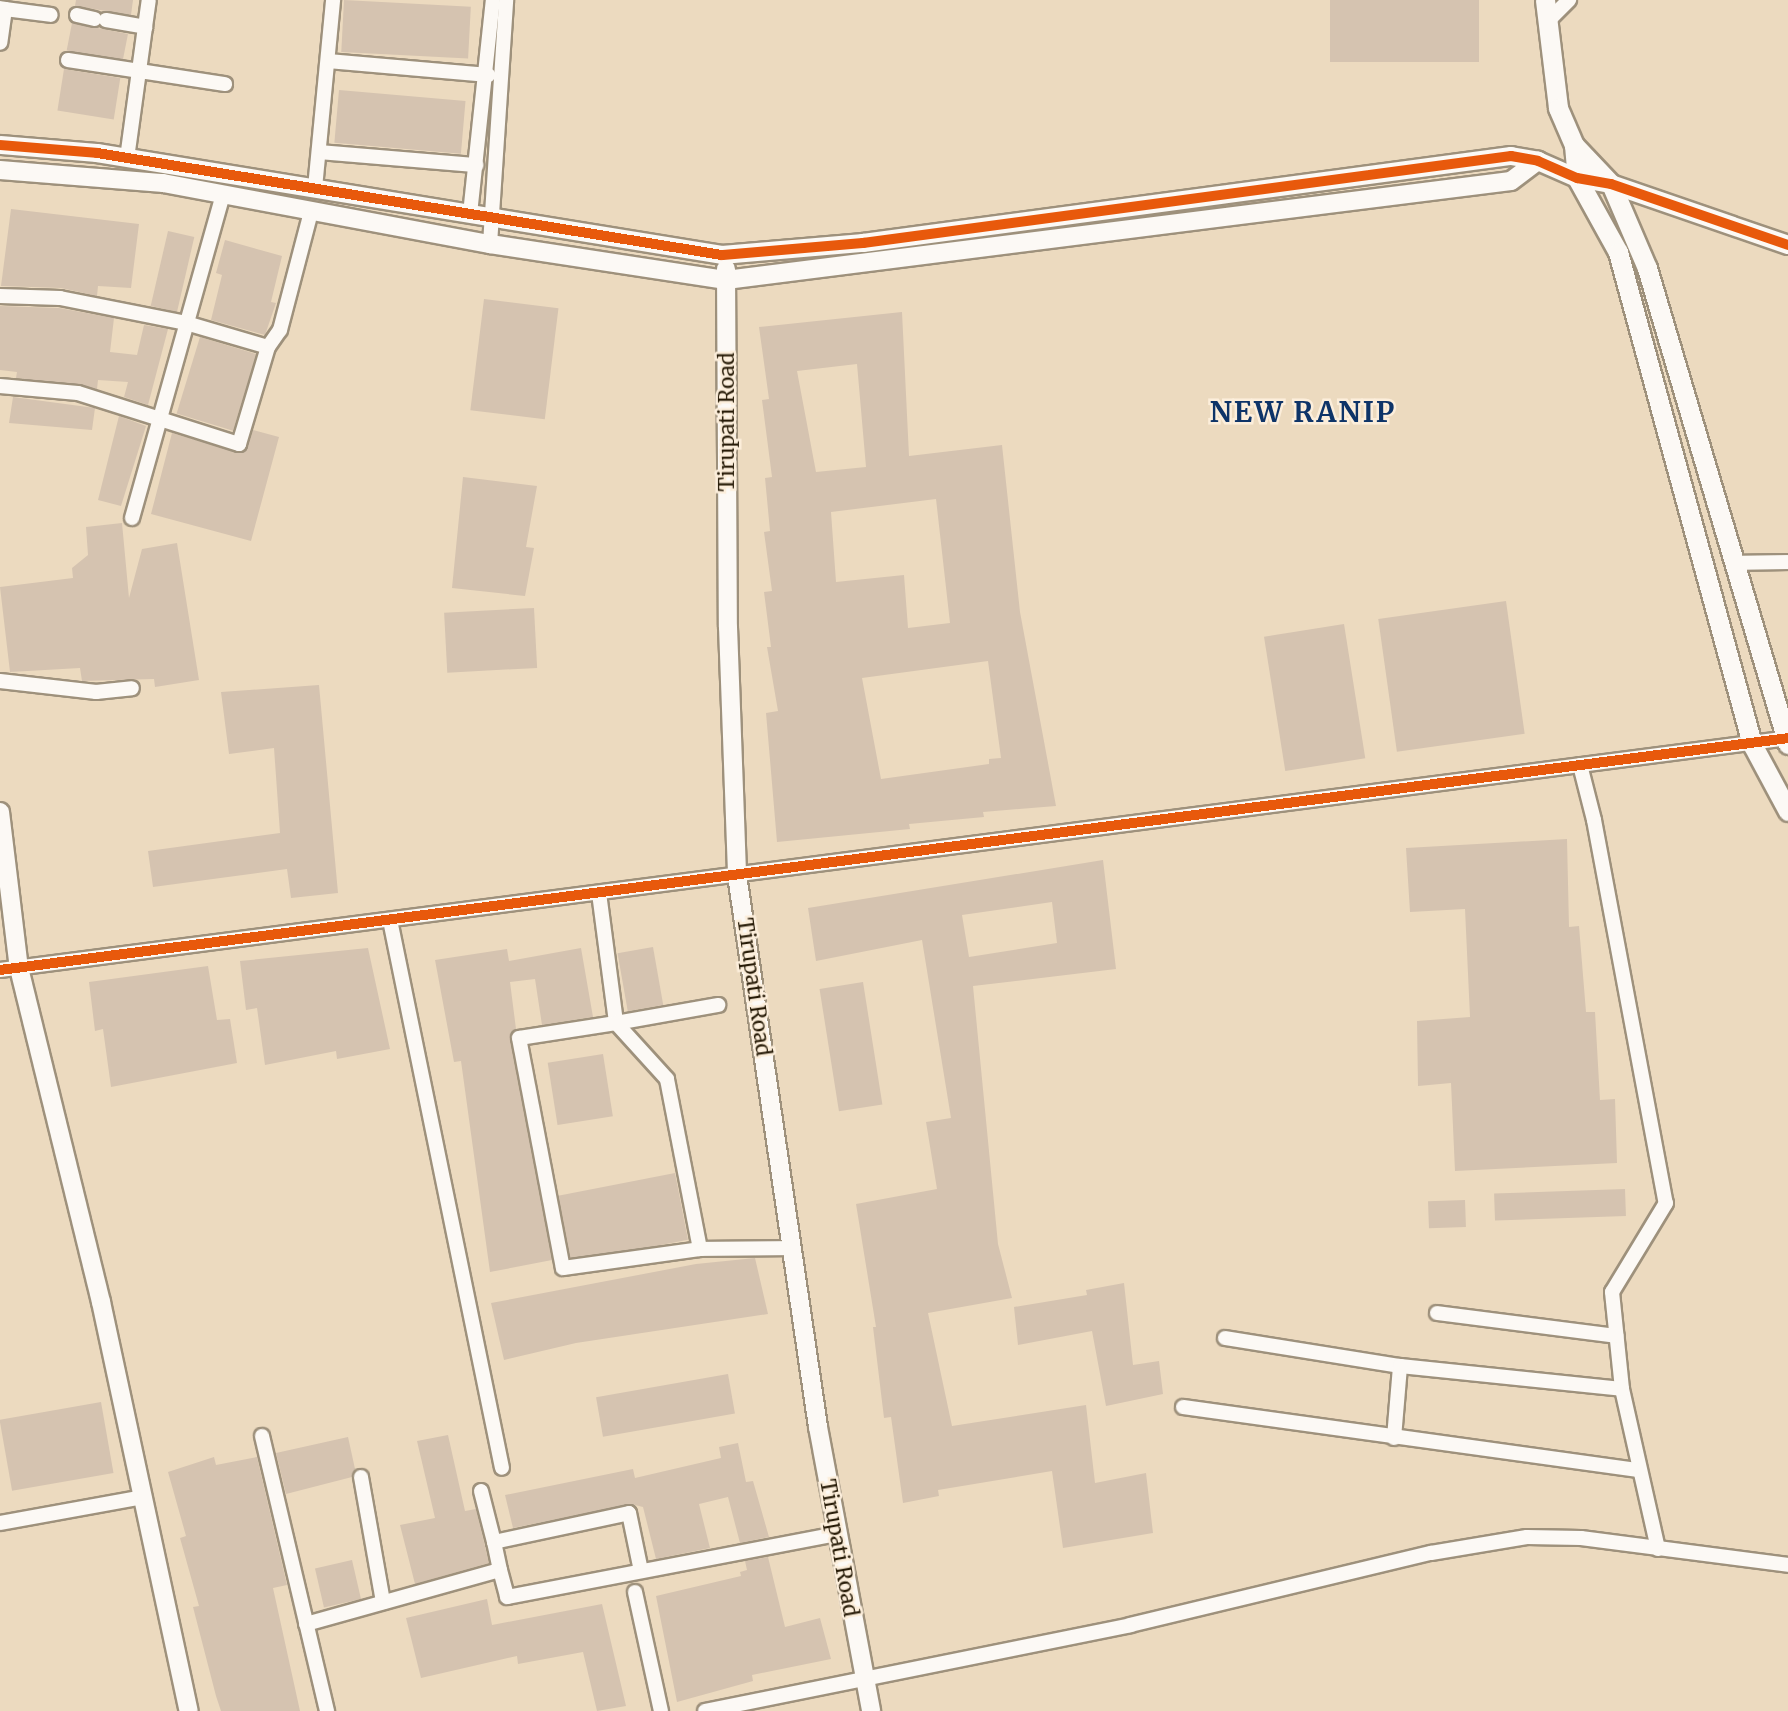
<!DOCTYPE html>
<style>
body{margin:0}
#map{position:relative;width:1788px;height:1711px;overflow:hidden;background:#ecdabf;font-family:Merriweather,serif}
div>[style]{position:absolute}
[style*='--x']{left:calc(var(--x)*1px);top:calc(var(--y)*1px);width:calc(var(--w)*1px);rotate:calc(var(--a)*1deg)}
.building>*{inset:0;background:#d5c3b0;transform-origin:0 0}
.roads{filter:drop-shadow(2px 0 #9e917c) drop-shadow(-2px 0 #9e917c) drop-shadow(0 2px #9e917c) drop-shadow(0 -2px #9e917c)}
.minor>*{height:14px;margin:-7px;padding:0 7px;transform-origin:7px;border-radius:7px;background:#fcf9f5}
.tertiary>*{height:18px;margin:-9px;padding:0 9px;transform-origin:9px;border-radius:9px;background:#fcf9f5}
.secondary>*{height:19px;margin:-9.5px;padding:0 9.5px;transform-origin:9.5px;border-radius:9.5px;background:#fcf9f5}
.cycleway>*{height:10px;margin:-5px;padding:0 5px;transform-origin:5px;border-radius:5px;background:#e8590c}
span{translate:-50% -50%;white-space:nowrap;text-align:center;line-height:1.15;-webkit-text-stroke:5px #fceedb;paint-order:stroke}
.street-label{font-size:21px;color:#271b07}
.district-label{font-size:28px;color:#0e3468;font-weight:700;letter-spacing:2px}
</style>
<div id="map">
<div class="building">
<i style="clip-path:polygon(76px 0,133px 0,131px 15px,75px 6px)"></i>
<i style="left:344px;top:0;width:127px;height:52px;rotate:3deg"></i>
<i style="left:1330px;top:0;width:149px;height:62px"></i>
<i style="left:72px;top:23px;width:57px;height:28px;rotate:11deg"></i>
<i style="left:64px;top:69px;width:57px;height:42px;rotate:9deg"></i>
<i style="left:339px;top:90px;width:127px;height:53px;rotate:5deg"></i>
<i style="clip-path:polygon(11px 209px,139px 224px,131px 288px,98px 286px,97px 296px,61px 288px,1px 286px)"></i>
<i style="left:168px;top:231px;width:27px;height:77px;rotate:13deg"></i>
<i style="clip-path:polygon(225px 240px,282px 256px,271px 302px,276px 303px,265px 335px,211px 320px,222px 275px,216px 273px)"></i>
<i style="left:484px;top:299px;width:75px;height:112px;rotate:7deg"></i>
<i style="clip-path:polygon(0 306px,59px 308px,114px 318px,110px 352px,137px 355px,144px 325px,168px 329px,148px 405px,124px 397px,128px 382px,98px 380px,97px 389px,16px 378px,17px 372px,0 370px)"></i>
<i style="clip-path:polygon(evenodd,902px 312px,909px 456px,1002px 445px,1020px 612px,1056px 806px,983px 812px,984px 817px,909px 824px,910px 829px,777px 842px,766px 713px,778px 711px,767px 647px,771px 647px,764px 592px,772px 591px,764px 532px,770px 531px,765px 478px,772px 477px,762px 400px,769px 399px,759px 327px,902px 312px,857px 364px,866px 467px,816px 472px,797px 371px,857px 364px,902px 312px,936px 499px,950px 623px,908px 628px,904px 575px,836px 582px,831px 512px,936px 499px,902px 312px,988px 661px,1001px 758px,989px 759px,989px 764px,881px 779px,862px 678px,988px 661px)"></i>
<i style="left:200px;top:337px;width:59px;height:80px;rotate:17deg"></i>
<i style="clip-path:polygon(13px 397px,95px 408px,92px 430px,9px 423px)"></i>
<i style="clip-path:polygon(119px 416px,146px 426px,121px 506px,98px 500px)"></i>
<i style="clip-path:polygon(253px 430px,279px 437px,251px 541px,151px 514px,172px 433px,240px 453px,248px 447px)"></i>
<i style="clip-path:polygon(463px 477px,537px 486px,526px 547px,534px 548px,525px 596px,452px 588px)"></i>
<i style="clip-path:polygon(122px 523px,129px 598px,142px 549px,177px 543px,199px 680px,155px 687px,154px 679px,82px 681px,80px 668px,10px 672px,0 587px,73px 578px,72px 568px,88px 555px,86px 527px)"></i>
<i style="left:1506px;top:601px;width:134px;height:129px;rotate:82deg"></i>
<i style="left:534px;top:608px;width:60px;height:90px;rotate:87deg"></i>
<i style="left:1344px;top:624px;width:136px;height:81px;rotate:81deg"></i>
<i style="clip-path:polygon(319px 685px,338px 893px,291px 898px,287px 869px,153px 887px,148px 851px,280px 833px,274px 748px,229px 754px,221px 692px)"></i>
<i style="clip-path:polygon(1567px 839px,1569px 927px,1579px 926px,1586px 1012px,1595px 1012px,1600px 1100px,1615px 1099px,1617px 1163px,1455px 1171px,1451px 1083px,1418px 1086px,1417px 1021px,1470px 1017px,1465px 909px,1410px 912px,1406px 848px)"></i>
<i style="clip-path:polygon(evenodd,1103px 860px,1116px 969px,973px 986px,998px 1244px,1012px 1298px,928px 1313px,952px 1426px,1086px 1405px,1095px 1483px,1146px 1473px,1153px 1533px,1063px 1548px,1052px 1471px,938px 1490px,939px 1496px,903px 1503px,891px 1417px,884px 1418px,873px 1327px,876px 1327px,856px 1204px,937px 1189px,926px 1122px,951px 1118px,922px 940px,816px 961px,808px 908px,1103px 860px,1052px 902px,1057px 943px,969px 957px,962px 915px,1052px 902px)"></i>
<i style="left:653px;top:947px;width:59px;height:36px;rotate:80deg"></i>
<i style="clip-path:polygon(368px 948px,390px 1049px,337px 1059px,336px 1051px,265px 1065px,257px 1008px,246px 1010px,240px 961px)"></i>
<i style="clip-path:polygon(581px 948px,593px 1017px,542px 1025px,535px 979px,510px 982px,516px 1029px,510px 1040px,552px 1260px,490px 1272px,461px 1061px,454px 1062px,435px 960px,507px 949px,509px 961px)"></i>
<i style="clip-path:polygon(208px 966px,217px 1020px,230px 1019px,237px 1063px,111px 1087px,103px 1029px,95px 1031px,89px 982px)"></i>
<i style="left:863px;top:982px;width:124px;height:44px;rotate:81deg"></i>
<i style="left:603px;top:1054px;width:63px;height:56px;rotate:81deg"></i>
<i style="left:675px;top:1173px;width:68px;height:119px;rotate:79deg"></i>
<i style="left:1625px;top:1189px;width:27px;height:131px;rotate:88deg"></i>
<i style="left:1465px;top:1200px;width:27px;height:37px;rotate:88deg"></i>
<i style="clip-path:polygon(755px 1258px,768px 1314px,576px 1343px,504px 1360px,491px 1303px,696px 1264px)"></i>
<i style="clip-path:polygon(1124px 1283px,1133px 1365px,1159px 1361px,1163px 1394px,1106px 1406px,1092px 1331px,1018px 1345px,1014px 1307px,1087px 1295px,1086px 1290px)"></i>
<i style="left:728px;top:1374px;width:40px;height:134px;rotate:80deg"></i>
<i style="left:101px;top:1402px;width:72px;height:103px;rotate:80deg"></i>
<i style="clip-path:polygon(448px 1435px,465px 1511px,476px 1509px,489px 1563px,415px 1584px,400px 1525px,435px 1518px,417px 1441px)"></i>
<i style="clip-path:polygon(348px 1437px,355px 1469px,352px 1477px,286px 1494px,276px 1453px)"></i>
<i style="clip-path:polygon(738px 1443px,746px 1482px,753px 1481px,769px 1537px,740px 1543px,728px 1497px,699px 1504px,710px 1548px,656px 1559px,643px 1507px,631px 1504px,513px 1528px,505px 1495px,633px 1469px,635px 1478px,721px 1458px,719px 1447px)"></i>
<i style="clip-path:polygon(214px 1457px,216px 1465px,257px 1457px,287px 1585px,273px 1588px,300px 1711px,221px 1711px,216px 1696px,193px 1607px,199px 1606px,180px 1538px,186px 1536px,168px 1472px)"></i>
<i style="clip-path:polygon(768px 1557px,785px 1627px,820px 1618px,831px 1659px,752px 1675px,753px 1681px,677px 1702px,656px 1596px,741px 1576px,740px 1572px,747px 1570px,745px 1561px)"></i>
<i style="left:352px;top:1560px;width:40px;height:38px;rotate:77deg"></i>
<i style="clip-path:polygon(487px 1599px,492px 1625px,602px 1604px,626px 1706px,597px 1711px,583px 1652px,518px 1664px,517px 1656px,421px 1678px,406px 1618px)"></i>
</div>
<div class="roads">
<div class="minor">
<i style="--x:0;--y:8;--w:5;--a:11"></i>
<i style="--x:5;--y:9;--w:34;--a:98"></i>
<i style="--x:5;--y:9;--w:46;--a:7.4"></i>
<i style="--x:77;--y:15;--w:18;--a:13"></i>
<i style="--x:106;--y:20;--w:40;--a:10"></i>
<i style="--x:145;--y:27;--w:132;--a:97.8"></i>
<i style="--x:1548;--y:21;--w:30;--a:-45"></i>
<i style="--x:145;--y:27;--w:27;--a:-82"></i>
<i style="--x:68;--y:60;--w:159;--a:8.7"></i>
<i style="--x:328;--y:61;--w:161;--a:5"></i>
<i style="--x:320;--y:152;--w:157;--a:4.8"></i>
<i style="--x:315;--y:188;--w:189;--a:-84.5"></i>
<i style="--x:470;--y:214;--w:215;--a:-83.9"></i>
<i style="--x:490;--y:244;--w:245;--a:-86.2"></i>
<i style="--x:0;--y:296;--w:60;--a:1.9"></i>
<i style="--x:60;--y:298;--w:128;--a:11.2"></i>
<i style="--x:186;--y:323;--w:85;--a:16.3"></i>
<i style="--x:0;--y:386;--w:78;--a:5.1"></i>
<i style="--x:78;--y:393;--w:169;--a:17.6"></i>
<i style="--x:239;--y:444;--w:101;--a:-73.4"></i>
<i style="--x:268;--y:347;--w:21;--a:-55"></i>
<i style="--x:280;--y:330;--w:122;--a:-75.3"></i>
<i style="--x:132;--y:518;--w:336;--a:-74.3"></i>
<i style="--x:1733;--y:563;--w:55;--a:-1"></i>
<i style="--x:0;--y:681;--w:97;--a:6.5"></i>
<i style="--x:96;--y:692;--w:36;--a:-6"></i>
<i style="--x:1580;--y:765;--w:57;--a:75.7"></i>
<i style="--x:1594;--y:820;--w:390;--a:79.4"></i>
<i style="--x:1666;--y:1203;--w:104;--a:121.2"></i>
<i style="--x:1612;--y:1292;--w:98;--a:84.1"></i>
<i style="--x:1622;--y:1389;--w:164;--a:77.3"></i>
<i style="--x:599;--y:893;--w:131;--a:82.5"></i>
<i style="--x:616;--y:1023;--w:98;--a:171.2"></i>
<i style="--x:519;--y:1038;--w:234;--a:79.2"></i>
<i style="--x:563;--y:1268;--w:138;--a:-7.9"></i>
<i style="--x:700;--y:1249;--w:173;--a:-101"></i>
<i style="--x:667;--y:1079;--w:76;--a:-132.3"></i>
<i style="--x:390;--y:920;--w:559;--a:78.45"></i>
<i style="--x:0;--y:970;--w:1803;--a:-7.39"></i>
<i style="--x:616;--y:1023;--w:104;--a:-10"></i>
<i style="--x:700;--y:1249;--w:92;--a:-0.6"></i>
<i style="--x:1437;--y:1313;--w:181;--a:7.3"></i>
<i style="--x:1225;--y:1338;--w:177;--a:9.1"></i>
<i style="--x:1183;--y:1407;--w:460;--a:7.9"></i>
<i style="--x:262;--y:1436;--w:283;--a:76.7"></i>
<i style="--x:1394;--y:1438;--w:72;--a:-85.2"></i>
<i style="--x:1400;--y:1366;--w:223;--a:5.9"></i>
<i style="--x:361;--y:1477;--w:127;--a:80"></i>
<i style="--x:481;--y:1491;--w:53;--a:75.7"></i>
<i style="--x:0;--y:1523;--w:145;--a:-10.3"></i>
<i style="--x:500;--y:1570;--w:28;--a:75"></i>
<i style="--x:507;--y:1597;--w:336;--a:-10.8"></i>
<i style="--x:635;--y:1592;--w:122;--a:77.7"></i>
<i style="--x:306;--y:1624;--w:201;--a:-15.6"></i>
<i style="--x:500;--y:1570;--w:29;--a:-102"></i>
<i style="--x:494;--y:1542;--w:138;--a:-12.1"></i>
<i style="--x:629;--y:1513;--w:59;--a:78.3"></i>
<i style="--x:705;--y:1711;--w:434;--a:-11.4"></i>
<i style="--x:1130;--y:1625;--w:309;--a:-13.5"></i>
<i style="--x:1431;--y:1553;--w:97;--a:-9.5"></i>
<i style="--x:1527;--y:1537;--w:54;--a:1.1"></i>
<i style="--x:1581;--y:1538;--w:209;--a:7.4"></i>
</div>
<div class="tertiary">
<i style="--x:0;--y:145;--w:97;--a:4.7"></i>
<i style="--x:97;--y:153;--w:633;--a:9.27"></i>
<i style="--x:722;--y:255;--w:142;--a:-4.9"></i>
<i style="--x:863;--y:243;--w:654;--a:-7.65"></i>
<i style="--x:1511;--y:156;--w:27;--a:10"></i>
<i style="--x:1538;--y:161;--w:43;--a:23.6"></i>
<i style="--x:1577;--y:178;--w:35;--a:10"></i>
<i style="--x:1611;--y:184;--w:187;--a:19"></i>
<i style="--x:0;--y:170;--w:164;--a:4.6"></i>
<i style="--x:163;--y:183;--w:333;--a:10.6"></i>
<i style="--x:490;--y:244;--w:239;--a:8.7"></i>
<i style="--x:726;--y:280;--w:791;--a:-7.19"></i>
<i style="--x:1511;--y:181;--w:34;--a:-37"></i>
<i style="--x:726;--y:269;--w:358;--a:89.7"></i>
<i style="--x:728;--y:627;--w:248;--a:87.9"></i>
<i style="--x:737;--y:875;--w:558;--a:81.65"></i>
<i style="--x:818;--y:1427;--w:289;--a:79.4"></i>
<i style="--x:0;--y:812;--w:157;--a:83.1"></i>
<i style="--x:19;--y:968;--w:344;--a:76.2"></i>
<i style="--x:101;--y:1302;--w:418;--a:77.9"></i>
</div>
<div class="secondary">
<i style="--x:1545;--y:0;--w:109;--a:83.1"></i>
<i style="--x:1558;--y:108;--w:40;--a:66.6"></i>
<i style="--x:1788;--y:744;--w:496;--a:-106.5"></i>
<i style="--x:1647;--y:268;--w:91;--a:-113.2"></i>
<i style="--x:1611;--y:184;--w:54;--a:-133.5"></i>
<i style="--x:1574;--y:145;--w:33;--a:85"></i>
<i style="--x:1577;--y:178;--w:85;--a:61"></i>
<i style="--x:1618;--y:252;--w:510;--a:74.76"></i>
<i style="--x:1752;--y:744;--w:76;--a:61.8"></i>
</div>
</div>
<div class="cycleway">
<i style="--x:0;--y:145;--w:97;--a:4.7"></i>
<i style="--x:97;--y:153;--w:633;--a:9.27"></i>
<i style="--x:722;--y:255;--w:142;--a:-4.9"></i>
<i style="--x:863;--y:243;--w:654;--a:-7.65"></i>
<i style="--x:1511;--y:156;--w:27;--a:10"></i>
<i style="--x:1538;--y:161;--w:43;--a:23.6"></i>
<i style="--x:1577;--y:178;--w:35;--a:10"></i>
<i style="--x:1611;--y:184;--w:187;--a:19"></i>
<i style="--x:0;--y:970;--w:1803;--a:-7.39"></i>
</div>
<div class="street-label">
<span style="left:727px;top:422px;rotate:-90deg">Tirupati Road</span>
<span style="left:754px;top:987px;rotate:82deg">Tirupati Road</span>
<span style="left:839px;top:1548px;rotate:80deg">Tirupati Road</span>
</div>
<div class="district-label">
<span style="left:1303px;top:412px">NEW RANIP</span>
</div>
</div>
